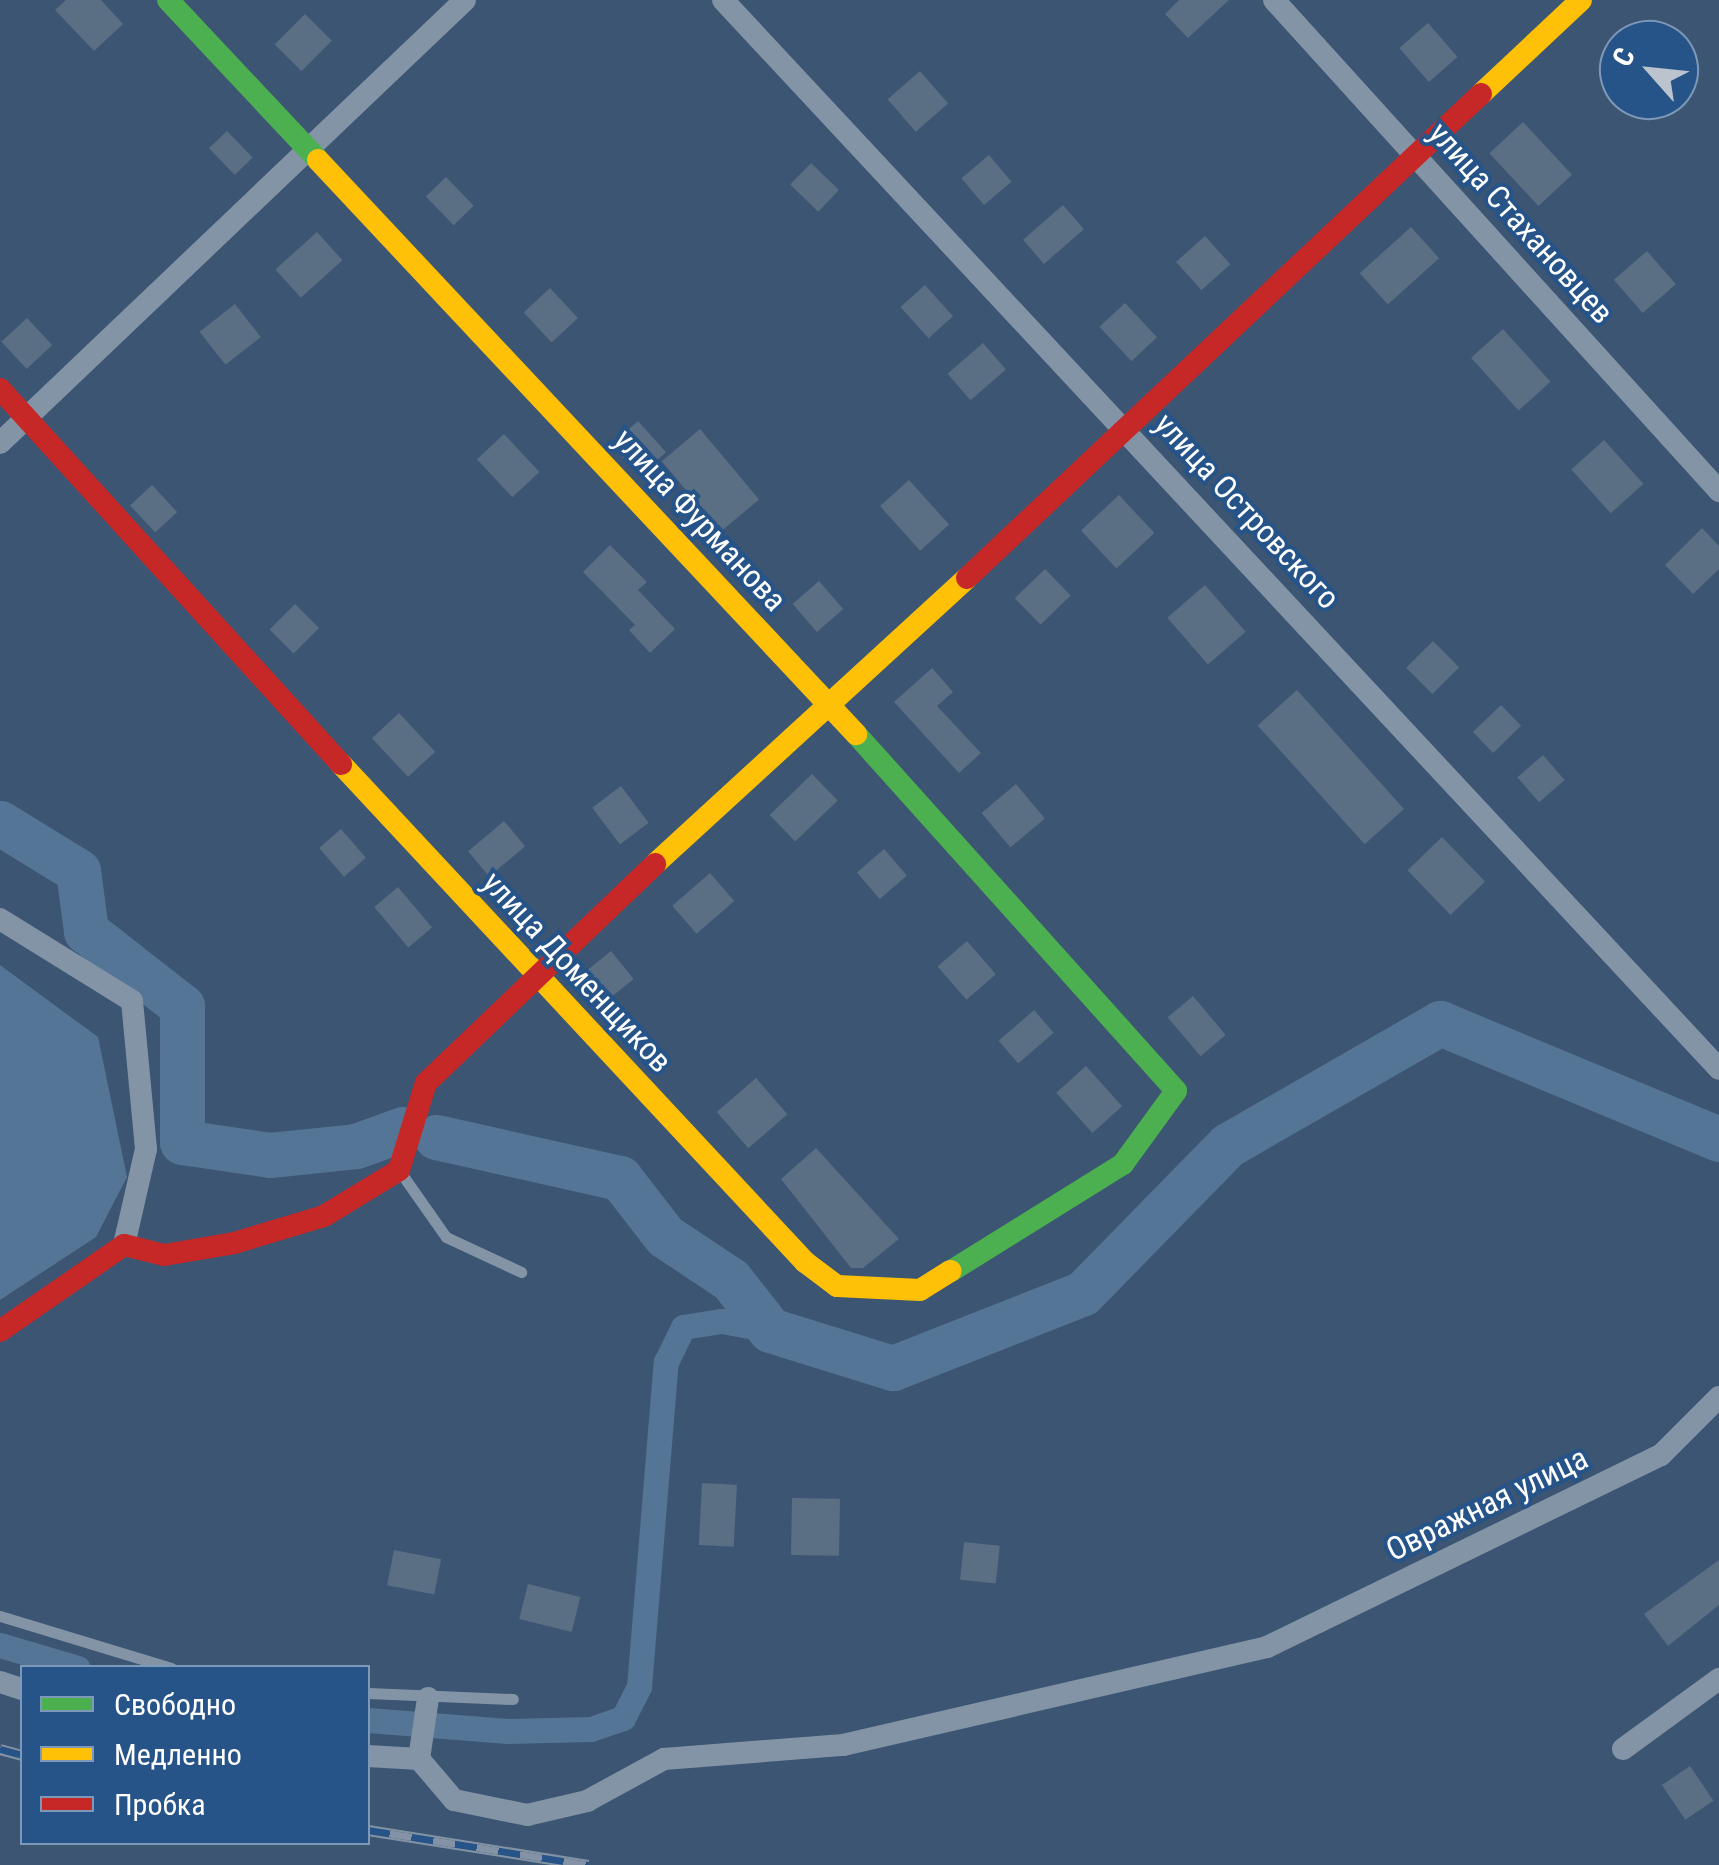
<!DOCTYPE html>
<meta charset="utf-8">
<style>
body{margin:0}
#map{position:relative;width:1719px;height:1865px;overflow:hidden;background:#3c5572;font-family:"Roboto Condensed",sans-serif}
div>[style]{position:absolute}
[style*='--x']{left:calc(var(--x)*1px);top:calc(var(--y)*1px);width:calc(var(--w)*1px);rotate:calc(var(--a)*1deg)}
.water>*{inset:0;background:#557596}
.canal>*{height:25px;margin:-12.5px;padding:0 12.5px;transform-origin:12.5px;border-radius:12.5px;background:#557596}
.river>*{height:45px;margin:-22.5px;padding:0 22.5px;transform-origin:22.5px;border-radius:22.5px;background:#557596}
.building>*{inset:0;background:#5a6e84;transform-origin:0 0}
.lane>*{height:11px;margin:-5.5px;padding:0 5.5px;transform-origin:5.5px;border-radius:5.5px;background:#8394a7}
.street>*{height:22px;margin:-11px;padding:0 11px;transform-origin:11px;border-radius:11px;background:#8394a7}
.fast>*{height:22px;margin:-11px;padding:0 11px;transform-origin:11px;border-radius:11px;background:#4caf50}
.slow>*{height:22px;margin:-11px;padding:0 11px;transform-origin:11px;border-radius:11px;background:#ffc107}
.jam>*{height:22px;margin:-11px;padding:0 11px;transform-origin:11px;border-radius:11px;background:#c62828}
.rail>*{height:11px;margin-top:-5.5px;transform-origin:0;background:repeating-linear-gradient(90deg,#265488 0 22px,#8393a5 0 44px);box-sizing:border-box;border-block:2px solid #8393a5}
span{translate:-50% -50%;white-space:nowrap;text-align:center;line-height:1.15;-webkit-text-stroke:8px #265488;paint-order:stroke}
.street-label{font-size:32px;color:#fff}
.legend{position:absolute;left:20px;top:1665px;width:350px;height:180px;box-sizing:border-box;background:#265488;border:2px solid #7d98b8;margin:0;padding:12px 18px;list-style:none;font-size:30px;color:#fff}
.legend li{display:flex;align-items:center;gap:20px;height:50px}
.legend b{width:50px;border:2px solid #7d98b8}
.north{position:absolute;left:1599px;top:20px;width:100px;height:100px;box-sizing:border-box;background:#265488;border:2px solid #7d98b8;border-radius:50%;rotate:297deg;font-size:28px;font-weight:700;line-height:40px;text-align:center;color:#fff}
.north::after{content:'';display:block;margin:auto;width:35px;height:45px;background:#bbc4ce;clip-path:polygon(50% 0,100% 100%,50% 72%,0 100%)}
</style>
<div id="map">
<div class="water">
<i style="clip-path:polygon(0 965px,98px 1037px,127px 1177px,96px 1237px,0 1300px)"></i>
</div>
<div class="canal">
<i style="--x:0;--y:1645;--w:81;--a:16.4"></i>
<i style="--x:368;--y:1720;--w:140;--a:4.5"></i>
<i style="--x:508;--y:1731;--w:83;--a:-1.4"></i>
<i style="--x:591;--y:1729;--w:34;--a:-19"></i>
<i style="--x:623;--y:1718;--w:35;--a:-63"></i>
<i style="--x:639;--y:1687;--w:326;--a:-85.3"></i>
<i style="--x:666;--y:1362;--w:39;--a:-64"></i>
<i style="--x:683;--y:1327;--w:39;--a:-9"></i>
<i style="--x:722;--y:1321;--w:49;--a:10.6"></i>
</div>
<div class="river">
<i style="--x:0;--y:823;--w:92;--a:31.6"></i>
<i style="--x:78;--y:871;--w:61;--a:82.4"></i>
<i style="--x:86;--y:931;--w:122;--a:38"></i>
<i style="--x:182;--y:1006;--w:136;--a:90"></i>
<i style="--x:182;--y:1142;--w:89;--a:8.4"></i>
<i style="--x:270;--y:1155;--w:86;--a:-6"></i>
<i style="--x:356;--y:1146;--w:50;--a:-19.9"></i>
<i style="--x:436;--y:1137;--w:189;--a:12.6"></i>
<i style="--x:620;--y:1178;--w:73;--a:52.2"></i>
<i style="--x:665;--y:1236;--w:79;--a:33.7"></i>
<i style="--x:731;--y:1280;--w:63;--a:52"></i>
<i style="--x:770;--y:1330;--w:129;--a:17.2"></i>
<i style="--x:893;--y:1368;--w:204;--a:-21.5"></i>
<i style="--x:1083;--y:1293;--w:207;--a:-45.6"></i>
<i style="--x:1228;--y:1145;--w:245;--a:-29.9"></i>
<i style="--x:1440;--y:1023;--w:302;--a:22.6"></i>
</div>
<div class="building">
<i style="clip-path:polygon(66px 0,101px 0,123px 24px,94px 51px,55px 10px)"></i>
<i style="clip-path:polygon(1179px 0,1229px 0,1188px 38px,1165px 14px)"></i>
<i style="left:305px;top:14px;width:38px;height:43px;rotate:45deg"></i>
<i style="left:1428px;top:23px;width:45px;height:38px;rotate:49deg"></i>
<i style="left:920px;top:71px;width:43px;height:43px;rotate:49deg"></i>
<i style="left:1523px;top:122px;width:72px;height:46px;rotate:47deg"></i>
<i style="left:227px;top:131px;width:37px;height:25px;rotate:46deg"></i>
<i style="left:989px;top:155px;width:35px;height:36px;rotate:50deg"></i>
<i style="left:811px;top:163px;width:39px;height:30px;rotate:44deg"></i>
<i style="left:446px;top:177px;width:40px;height:28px;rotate:46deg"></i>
<i style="left:1063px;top:205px;width:32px;height:53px;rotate:49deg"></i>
<i style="left:1411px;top:227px;width:42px;height:69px;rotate:48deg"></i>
<i style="left:317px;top:232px;width:38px;height:56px;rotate:48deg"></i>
<i style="left:1205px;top:236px;width:38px;height:39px;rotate:48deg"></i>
<i style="left:1647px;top:251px;width:44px;height:44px;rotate:49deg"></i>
<i style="left:925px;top:285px;width:42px;height:33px;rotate:48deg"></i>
<i style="left:550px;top:288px;width:41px;height:36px;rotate:47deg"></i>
<i style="left:1125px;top:303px;width:47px;height:35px;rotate:47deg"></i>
<i style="left:235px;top:304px;width:42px;height:45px;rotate:52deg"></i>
<i style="left:27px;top:318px;width:37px;height:35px;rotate:47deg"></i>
<i style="left:1503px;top:329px;width:71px;height:43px;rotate:48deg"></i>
<i style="left:983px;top:343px;width:35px;height:47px;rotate:49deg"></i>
<i style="left:638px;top:421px;width:42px;height:36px;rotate:48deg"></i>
<i style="left:700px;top:429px;width:92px;height:50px;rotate:50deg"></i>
<i style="left:504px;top:434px;width:52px;height:37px;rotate:47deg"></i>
<i style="left:1604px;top:440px;width:59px;height:44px;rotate:48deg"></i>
<i style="left:909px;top:480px;width:60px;height:39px;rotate:48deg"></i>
<i style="left:152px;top:485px;width:37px;height:30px;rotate:47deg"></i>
<i style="left:1119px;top:495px;width:52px;height:52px;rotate:47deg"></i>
<i style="clip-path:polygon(1702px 528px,1719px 546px,1719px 569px,1693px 594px,1665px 565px)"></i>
<i style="clip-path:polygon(610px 545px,647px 582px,638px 590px,675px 629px,650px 653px,629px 630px,635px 625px,583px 572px)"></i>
<i style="left:1045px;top:569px;width:37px;height:42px;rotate:46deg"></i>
<i style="left:819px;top:581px;width:37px;height:35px;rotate:49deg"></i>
<i style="left:1205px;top:585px;width:62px;height:50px;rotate:49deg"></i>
<i style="left:295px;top:604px;width:34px;height:36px;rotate:45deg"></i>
<i style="left:1433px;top:641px;width:37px;height:38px;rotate:45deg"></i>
<i style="clip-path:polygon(932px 668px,953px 692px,937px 706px,981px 753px,959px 773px,894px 702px)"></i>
<i style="left:1297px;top:690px;width:160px;height:53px;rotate:48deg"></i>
<i style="left:1501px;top:705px;width:29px;height:39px;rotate:46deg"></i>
<i style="left:399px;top:713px;width:53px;height:37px;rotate:47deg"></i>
<i style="left:1543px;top:755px;width:33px;height:34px;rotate:49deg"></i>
<i style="left:812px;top:774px;width:37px;height:59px;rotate:46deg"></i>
<i style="left:1016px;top:784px;width:45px;height:45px;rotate:50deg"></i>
<i style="left:621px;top:786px;width:46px;height:36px;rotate:53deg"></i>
<i style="left:504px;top:821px;width:33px;height:47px;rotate:50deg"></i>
<i style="left:341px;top:829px;width:38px;height:29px;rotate:49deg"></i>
<i style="left:1442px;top:837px;width:62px;height:48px;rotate:46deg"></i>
<i style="left:884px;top:849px;width:35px;height:36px;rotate:49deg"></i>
<i style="left:710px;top:873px;width:37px;height:50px;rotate:49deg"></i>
<i style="left:398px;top:887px;width:53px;height:31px;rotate:50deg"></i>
<i style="left:967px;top:941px;width:44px;height:39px;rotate:49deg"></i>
<i style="left:611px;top:951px;width:36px;height:39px;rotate:51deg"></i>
<i style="left:1193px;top:996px;width:51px;height:33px;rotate:50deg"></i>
<i style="left:1034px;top:1010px;width:30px;height:47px;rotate:49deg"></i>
<i style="left:1086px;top:1066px;width:54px;height:40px;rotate:48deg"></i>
<i style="left:756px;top:1078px;width:48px;height:52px;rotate:49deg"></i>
<i style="clip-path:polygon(816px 1148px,899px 1239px,863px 1268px,851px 1268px,781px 1179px)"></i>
<i style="left:702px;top:1483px;width:35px;height:62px;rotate:3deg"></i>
<i style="left:792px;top:1498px;width:48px;height:57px;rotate:1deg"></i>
<i style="left:964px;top:1542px;width:36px;height:38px;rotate:6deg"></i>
<i style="left:394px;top:1550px;width:48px;height:36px;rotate:11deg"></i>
<i style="clip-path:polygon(1719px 1560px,1719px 1605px,1668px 1646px,1644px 1614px)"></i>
<i style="left:528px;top:1584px;width:54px;height:36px;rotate:14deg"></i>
<i style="left:1690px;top:1766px;width:42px;height:34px;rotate:56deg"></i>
</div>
<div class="lane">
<i style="--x:401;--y:1173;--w:78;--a:54.9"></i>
<i style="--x:446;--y:1237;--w:83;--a:25"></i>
<i style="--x:0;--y:1616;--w:179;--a:16.9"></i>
<i style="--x:368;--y:1693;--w:145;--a:2.4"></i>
</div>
<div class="street">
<i style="--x:723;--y:0;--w:1461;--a:47.02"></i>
<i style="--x:1274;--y:0;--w:663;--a:47.81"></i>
<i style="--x:0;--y:443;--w:642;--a:-43.61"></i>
<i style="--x:0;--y:919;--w:155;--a:31.8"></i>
<i style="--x:132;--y:1001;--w:149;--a:84.6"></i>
<i style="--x:146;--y:1149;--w:98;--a:102.9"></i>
<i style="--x:0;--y:1682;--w:23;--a:18"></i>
<i style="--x:428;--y:1698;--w:62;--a:98.4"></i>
<i style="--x:419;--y:1759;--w:54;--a:49.5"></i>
<i style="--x:454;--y:1800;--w:75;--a:11.6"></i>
<i style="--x:527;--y:1815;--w:62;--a:-13.1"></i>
<i style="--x:587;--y:1801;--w:88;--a:-28.6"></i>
<i style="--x:664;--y:1759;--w:180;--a:-4.5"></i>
<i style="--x:843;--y:1745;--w:435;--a:-13"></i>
<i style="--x:1267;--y:1647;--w:438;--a:-26"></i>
<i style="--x:1661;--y:1455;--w:82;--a:-45"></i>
<i style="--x:1623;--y:1749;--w:119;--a:-36.1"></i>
<i style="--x:368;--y:1756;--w:51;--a:3.4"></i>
</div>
<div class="fast">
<i style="--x:168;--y:0;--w:219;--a:46.8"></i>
<i style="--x:856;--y:734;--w:479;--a:48.1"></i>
<i style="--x:1176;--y:1091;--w:90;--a:126"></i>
<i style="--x:1123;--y:1164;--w:203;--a:148.1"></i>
</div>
<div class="slow">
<i style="--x:1481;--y:94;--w:137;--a:-43.2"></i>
<i style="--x:318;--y:160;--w:787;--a:46.85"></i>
<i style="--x:341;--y:764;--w:681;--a:47.02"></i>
<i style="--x:805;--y:1262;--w:40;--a:37"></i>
<i style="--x:837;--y:1286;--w:83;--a:2.8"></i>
<i style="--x:920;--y:1290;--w:36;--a:-32"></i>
<i style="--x:655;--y:864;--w:423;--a:-42.5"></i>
</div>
<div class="jam">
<i style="--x:0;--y:389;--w:507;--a:47.72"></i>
<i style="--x:967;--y:578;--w:706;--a:-43.28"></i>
<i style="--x:0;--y:1331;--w:151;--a:-34.7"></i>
<i style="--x:124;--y:1245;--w:41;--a:14"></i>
<i style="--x:164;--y:1255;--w:71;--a:-9.7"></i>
<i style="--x:234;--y:1243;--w:94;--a:-16.7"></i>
<i style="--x:324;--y:1216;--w:88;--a:-31.5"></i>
<i style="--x:399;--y:1170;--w:91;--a:-72.8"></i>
<i style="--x:426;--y:1083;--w:317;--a:-43.7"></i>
</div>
<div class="rail">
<i style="--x:0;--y:1749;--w:23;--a:15"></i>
<i style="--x:368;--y:1830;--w:223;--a:9"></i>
</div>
<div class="street-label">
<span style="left:1521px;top:223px;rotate:48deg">улица Стахановцев</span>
<span style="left:1247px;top:511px;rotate:47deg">улица Островского</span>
<span style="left:700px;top:520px;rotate:47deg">улица Фурманова</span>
<span style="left:577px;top:972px;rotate:47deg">улица Доменщиков</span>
<span style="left:1487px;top:1504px;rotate:-26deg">Овражная улица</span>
</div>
<ul class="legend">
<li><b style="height:12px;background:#4caf50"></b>Свободно</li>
<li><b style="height:12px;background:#ffc107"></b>Медленно</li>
<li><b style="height:12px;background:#c62828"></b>Пробка</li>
</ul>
<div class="north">С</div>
</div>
